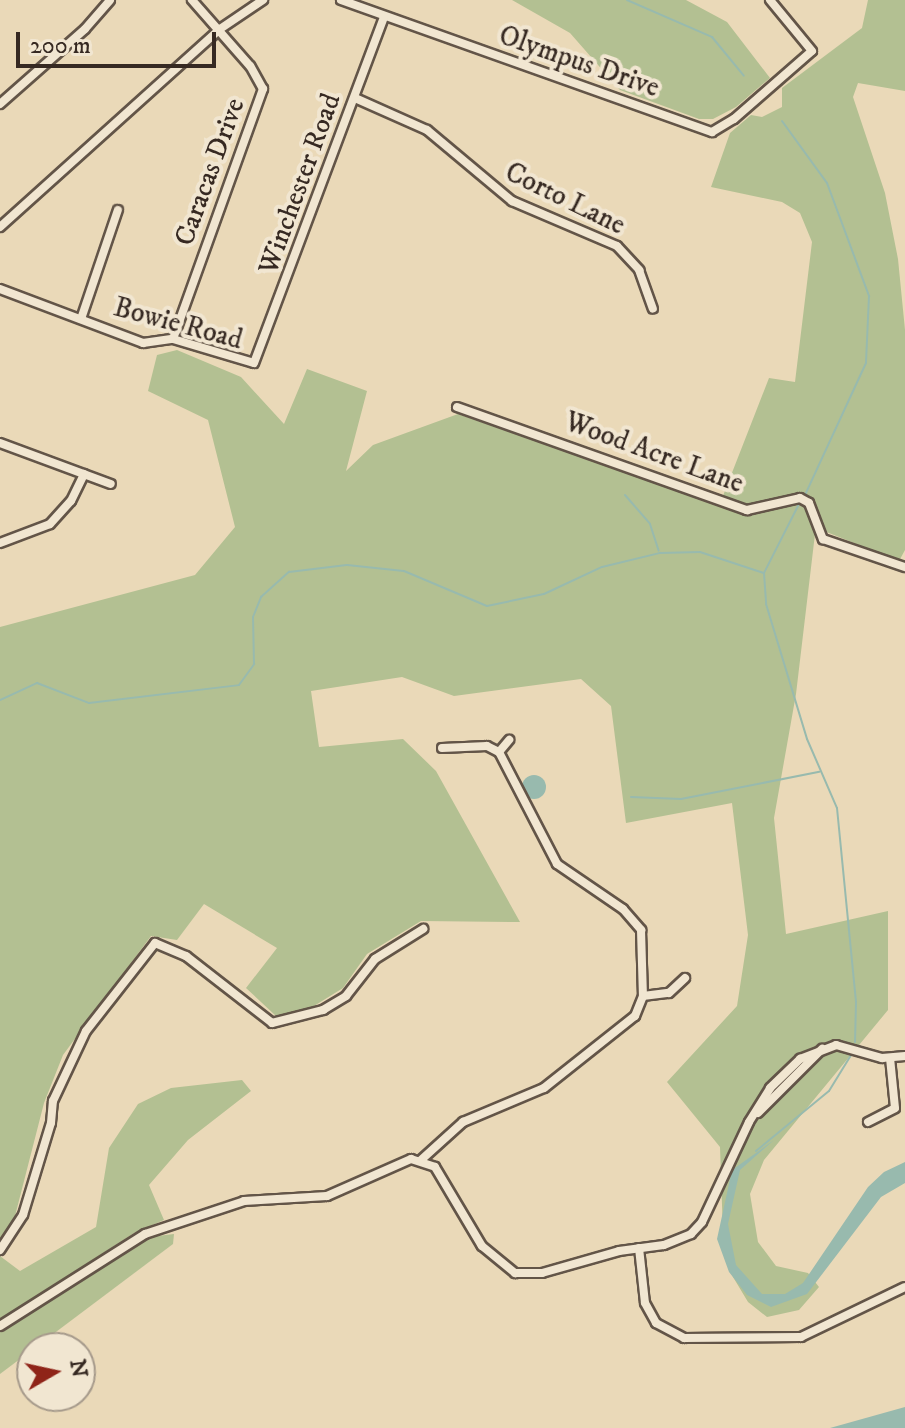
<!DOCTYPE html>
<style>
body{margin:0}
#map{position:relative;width:905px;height:1428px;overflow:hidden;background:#ead9b8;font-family:"IM FELL DW Pica",serif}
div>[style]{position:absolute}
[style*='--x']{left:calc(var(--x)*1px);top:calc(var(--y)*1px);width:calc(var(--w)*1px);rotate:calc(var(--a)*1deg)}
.green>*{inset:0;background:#b3c092}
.water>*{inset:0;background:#98baae}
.round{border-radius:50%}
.stream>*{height:2px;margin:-1px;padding:0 1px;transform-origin:1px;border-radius:1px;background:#98baae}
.roads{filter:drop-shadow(2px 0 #635548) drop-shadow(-2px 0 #635548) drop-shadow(0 2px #635548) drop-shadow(0 -2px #635548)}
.minor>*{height:8px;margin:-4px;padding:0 4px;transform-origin:4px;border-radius:4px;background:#f1e6d1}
span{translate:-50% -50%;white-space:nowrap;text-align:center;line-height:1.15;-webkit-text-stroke:8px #f1e6d1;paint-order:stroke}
.street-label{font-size:28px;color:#362922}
.north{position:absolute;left:16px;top:1332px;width:80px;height:80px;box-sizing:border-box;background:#f1e6d1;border:2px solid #a69a8b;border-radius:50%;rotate:81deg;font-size:22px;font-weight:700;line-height:32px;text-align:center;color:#362922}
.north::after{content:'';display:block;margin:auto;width:28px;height:36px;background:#8f2418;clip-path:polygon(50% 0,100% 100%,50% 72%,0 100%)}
.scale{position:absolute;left:16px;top:32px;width:200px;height:36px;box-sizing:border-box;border:4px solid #362922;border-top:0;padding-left:10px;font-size:24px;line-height:28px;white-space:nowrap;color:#362922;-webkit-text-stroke:6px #f1e6d1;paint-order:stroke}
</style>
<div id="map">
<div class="green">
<i style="clip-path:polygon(512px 0,686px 0,727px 22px,770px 78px,736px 107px,713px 119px,699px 119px,620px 90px,570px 33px)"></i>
<i style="clip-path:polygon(868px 0,905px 0,905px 91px,858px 83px,853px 97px,885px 193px,898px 259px,905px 330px,905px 550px,899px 561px,824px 531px,815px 534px,796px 694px,774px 818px,786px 934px,888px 911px,888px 1010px,764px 1160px,750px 1194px,758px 1242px,776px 1266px,808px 1273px,819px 1287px,799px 1310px,767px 1317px,748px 1302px,733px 1277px,723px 1234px,720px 1147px,667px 1082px,737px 1006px,748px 935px,732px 803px,626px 823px,611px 706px,581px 679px,454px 696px,402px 677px,311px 691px,319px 747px,403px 739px,436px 771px,520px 922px,421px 921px,367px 954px,343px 988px,314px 1006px,276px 1016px,246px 988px,277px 948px,204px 904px,177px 940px,151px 936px,63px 1055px,44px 1103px,14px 1220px,0 1239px,0 627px,195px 575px,235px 527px,208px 420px,148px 391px,157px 355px,177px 350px,241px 377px,284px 424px,307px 369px,367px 391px,346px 471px,373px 445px,458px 414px,719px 506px,769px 378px,795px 382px,812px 242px,800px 213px,782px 202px,711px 187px,730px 133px,751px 115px,762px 117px,782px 107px,782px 88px,862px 28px)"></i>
<i style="clip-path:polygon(242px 1080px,251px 1091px,188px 1140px,149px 1185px,164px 1220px,134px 1233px,0 1320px,0 1256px,20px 1271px,96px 1227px,109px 1148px,138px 1104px,171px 1088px)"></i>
<i style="clip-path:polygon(174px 1234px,173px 1244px,0 1374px,0 1329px,149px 1237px)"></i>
</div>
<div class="water">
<i class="round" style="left:522px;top:775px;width:24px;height:24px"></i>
<i style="clip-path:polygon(774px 1140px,740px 1170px,728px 1224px,736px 1265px,762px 1294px,785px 1294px,803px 1283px,868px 1187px,884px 1172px,905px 1162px,905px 1183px,881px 1197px,807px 1294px,771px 1307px,747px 1295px,729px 1272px,717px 1239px,732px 1170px)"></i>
<i style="clip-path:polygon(905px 1407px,905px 1428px,830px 1428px)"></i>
</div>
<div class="stream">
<i style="--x:627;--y:0;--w:93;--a:23.5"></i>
<i style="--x:712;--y:37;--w:50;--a:50.6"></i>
<i style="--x:782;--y:121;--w:77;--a:54"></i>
<i style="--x:827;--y:183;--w:121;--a:69.6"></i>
<i style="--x:869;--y:296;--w:67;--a:92.6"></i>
<i style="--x:866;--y:363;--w:145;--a:114.8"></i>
<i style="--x:625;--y:495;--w:38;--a:49"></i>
<i style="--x:650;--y:524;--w:28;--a:72"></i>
<i style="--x:799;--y:504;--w:77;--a:116.9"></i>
<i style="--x:764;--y:573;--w:31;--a:86"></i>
<i style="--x:766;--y:604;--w:141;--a:73.1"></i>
<i style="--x:807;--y:739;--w:75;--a:66.5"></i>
<i style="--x:837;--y:808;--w:195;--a:84.4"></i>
<i style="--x:856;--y:1002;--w:40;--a:91.4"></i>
<i style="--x:0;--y:700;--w:41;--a:-24.7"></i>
<i style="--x:37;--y:683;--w:56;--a:21"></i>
<i style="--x:89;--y:703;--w:151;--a:-6.8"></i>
<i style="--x:239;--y:685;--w:26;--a:-54"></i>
<i style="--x:254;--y:664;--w:47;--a:-91.2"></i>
<i style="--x:253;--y:617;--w:22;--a:-68"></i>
<i style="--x:261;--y:597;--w:38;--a:-42"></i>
<i style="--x:289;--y:572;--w:58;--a:-6.9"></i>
<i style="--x:347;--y:565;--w:57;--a:6"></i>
<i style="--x:404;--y:571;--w:90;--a:22.9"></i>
<i style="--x:487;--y:606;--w:58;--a:-11.9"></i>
<i style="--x:544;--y:594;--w:64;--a:-25"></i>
<i style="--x:602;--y:567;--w:60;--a:-13.6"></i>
<i style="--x:660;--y:553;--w:40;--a:-1.4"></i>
<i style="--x:700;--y:552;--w:67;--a:18.2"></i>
<i style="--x:631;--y:797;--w:50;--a:2.3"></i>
<i style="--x:681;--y:799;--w:141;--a:-11.1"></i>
<i style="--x:756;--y:1151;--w:94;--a:-39.4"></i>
<i style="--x:829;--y:1091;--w:46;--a:-58.4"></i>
</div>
<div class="roads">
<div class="minor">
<i style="--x:341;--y:0;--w:394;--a:19.6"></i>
<i style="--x:712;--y:132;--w:26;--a:-31"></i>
<i style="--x:734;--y:119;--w:103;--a:-41.1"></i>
<i style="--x:812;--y:51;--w:66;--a:-129.5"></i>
<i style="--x:355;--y:98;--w:79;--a:24"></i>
<i style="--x:427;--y:130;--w:111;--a:39.9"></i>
<i style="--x:512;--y:201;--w:114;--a:23.2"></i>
<i style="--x:617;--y:246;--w:33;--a:47"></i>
<i style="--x:639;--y:270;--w:41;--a:70.3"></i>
<i style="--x:0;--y:104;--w:113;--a:-41.4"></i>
<i style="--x:85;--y:29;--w:38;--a:-49"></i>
<i style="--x:0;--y:227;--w:296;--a:-42"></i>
<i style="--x:220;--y:29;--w:52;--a:-34"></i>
<i style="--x:0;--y:289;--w:153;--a:20.7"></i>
<i style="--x:143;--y:343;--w:30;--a:-8"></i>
<i style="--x:173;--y:339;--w:84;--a:16.5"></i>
<i style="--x:254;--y:363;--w:370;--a:-69.4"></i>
<i style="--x:81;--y:319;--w:115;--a:-71.3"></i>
<i style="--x:173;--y:339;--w:266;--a:-70.2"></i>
<i style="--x:263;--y:89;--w:26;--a:-119"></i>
<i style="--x:250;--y:66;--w:88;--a:-131.3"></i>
<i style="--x:457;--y:407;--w:308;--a:19.6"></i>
<i style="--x:747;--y:510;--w:54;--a:-12.8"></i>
<i style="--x:800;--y:498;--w:10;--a:29"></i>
<i style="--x:809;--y:503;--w:39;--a:69"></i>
<i style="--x:823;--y:539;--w:87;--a:18.9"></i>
<i style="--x:0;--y:443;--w:118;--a:20.3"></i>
<i style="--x:0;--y:543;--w:53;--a:-20.8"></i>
<i style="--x:50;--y:524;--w:31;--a:-48"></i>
<i style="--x:71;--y:501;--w:30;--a:-64"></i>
<i style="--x:442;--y:748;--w:45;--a:-2.5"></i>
<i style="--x:487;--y:746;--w:13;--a:27"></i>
<i style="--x:499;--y:752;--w:126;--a:62.6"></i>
<i style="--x:557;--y:864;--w:80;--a:34.3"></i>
<i style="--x:623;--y:909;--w:28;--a:49"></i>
<i style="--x:641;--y:930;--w:66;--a:88.3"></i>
<i style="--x:499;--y:752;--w:16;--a:-50"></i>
<i style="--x:758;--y:1113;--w:91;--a:-45"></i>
<i style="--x:868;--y:1122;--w:30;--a:-27"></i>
<i style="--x:895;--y:1108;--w:50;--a:-95.7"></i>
<i style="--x:421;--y:1160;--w:57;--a:-42.1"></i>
<i style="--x:463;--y:1122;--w:88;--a:-22.8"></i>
<i style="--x:544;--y:1088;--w:116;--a:-38.4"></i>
<i style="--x:635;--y:1016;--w:22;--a:-68"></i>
<i style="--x:643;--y:996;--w:26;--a:-7"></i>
<i style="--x:669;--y:993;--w:22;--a:-43"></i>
<i style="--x:639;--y:1248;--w:55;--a:83.8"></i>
<i style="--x:645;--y:1303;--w:23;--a:61"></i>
<i style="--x:656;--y:1323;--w:32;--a:28"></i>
<i style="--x:684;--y:1338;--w:117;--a:-0.5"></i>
<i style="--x:801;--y:1337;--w:115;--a:-25.7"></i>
<i style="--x:0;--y:1250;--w:42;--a:-56.7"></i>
<i style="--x:23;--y:1215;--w:96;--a:-73.1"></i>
<i style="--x:51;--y:1123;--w:22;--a:-85"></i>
<i style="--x:53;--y:1101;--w:77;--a:-64.8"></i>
<i style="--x:86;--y:1031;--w:112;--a:-51.9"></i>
<i style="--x:155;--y:943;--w:34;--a:23"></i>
<i style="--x:186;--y:956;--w:109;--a:37.9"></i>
<i style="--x:272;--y:1023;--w:53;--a:-14.3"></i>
<i style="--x:323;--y:1010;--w:27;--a:-31"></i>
<i style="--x:346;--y:996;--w:47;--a:-51.9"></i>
<i style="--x:375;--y:959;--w:57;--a:-32"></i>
<i style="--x:0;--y:1326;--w:172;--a:-32.4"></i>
<i style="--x:145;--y:1234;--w:104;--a:-18.4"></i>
<i style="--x:244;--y:1201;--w:83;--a:-3.4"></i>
<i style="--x:327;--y:1196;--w:92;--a:-23.8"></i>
<i style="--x:411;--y:1159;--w:25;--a:18"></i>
<i style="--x:435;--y:1167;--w:92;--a:59.3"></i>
<i style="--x:482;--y:1246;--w:43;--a:39.3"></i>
<i style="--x:515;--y:1273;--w:27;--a:0"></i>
<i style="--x:542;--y:1273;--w:80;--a:-15.9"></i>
<i style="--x:619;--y:1251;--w:45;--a:-7.6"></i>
<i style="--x:664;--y:1245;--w:29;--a:-22"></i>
<i style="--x:691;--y:1234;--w:16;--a:-47"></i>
<i style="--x:702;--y:1222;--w:110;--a:-64.8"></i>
<i style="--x:749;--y:1122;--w:40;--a:-58"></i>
<i style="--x:770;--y:1088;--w:42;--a:-44"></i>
<i style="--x:800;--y:1059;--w:39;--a:-21"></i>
<i style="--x:836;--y:1045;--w:48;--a:15.8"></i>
<i style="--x:882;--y:1058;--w:23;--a:-5"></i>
</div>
</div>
<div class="street-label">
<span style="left:579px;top:62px;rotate:19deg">Olympus Drive</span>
<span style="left:210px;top:172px;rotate:-70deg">Caracas Drive</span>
<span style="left:300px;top:184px;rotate:-70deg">Winchester Road</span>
<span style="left:565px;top:199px;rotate:26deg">Corto Lane</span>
<span style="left:178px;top:324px;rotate:15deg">Bowie Road</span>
<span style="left:654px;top:453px;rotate:20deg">Wood Acre Lane</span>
</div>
<div class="north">N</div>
<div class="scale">200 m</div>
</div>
